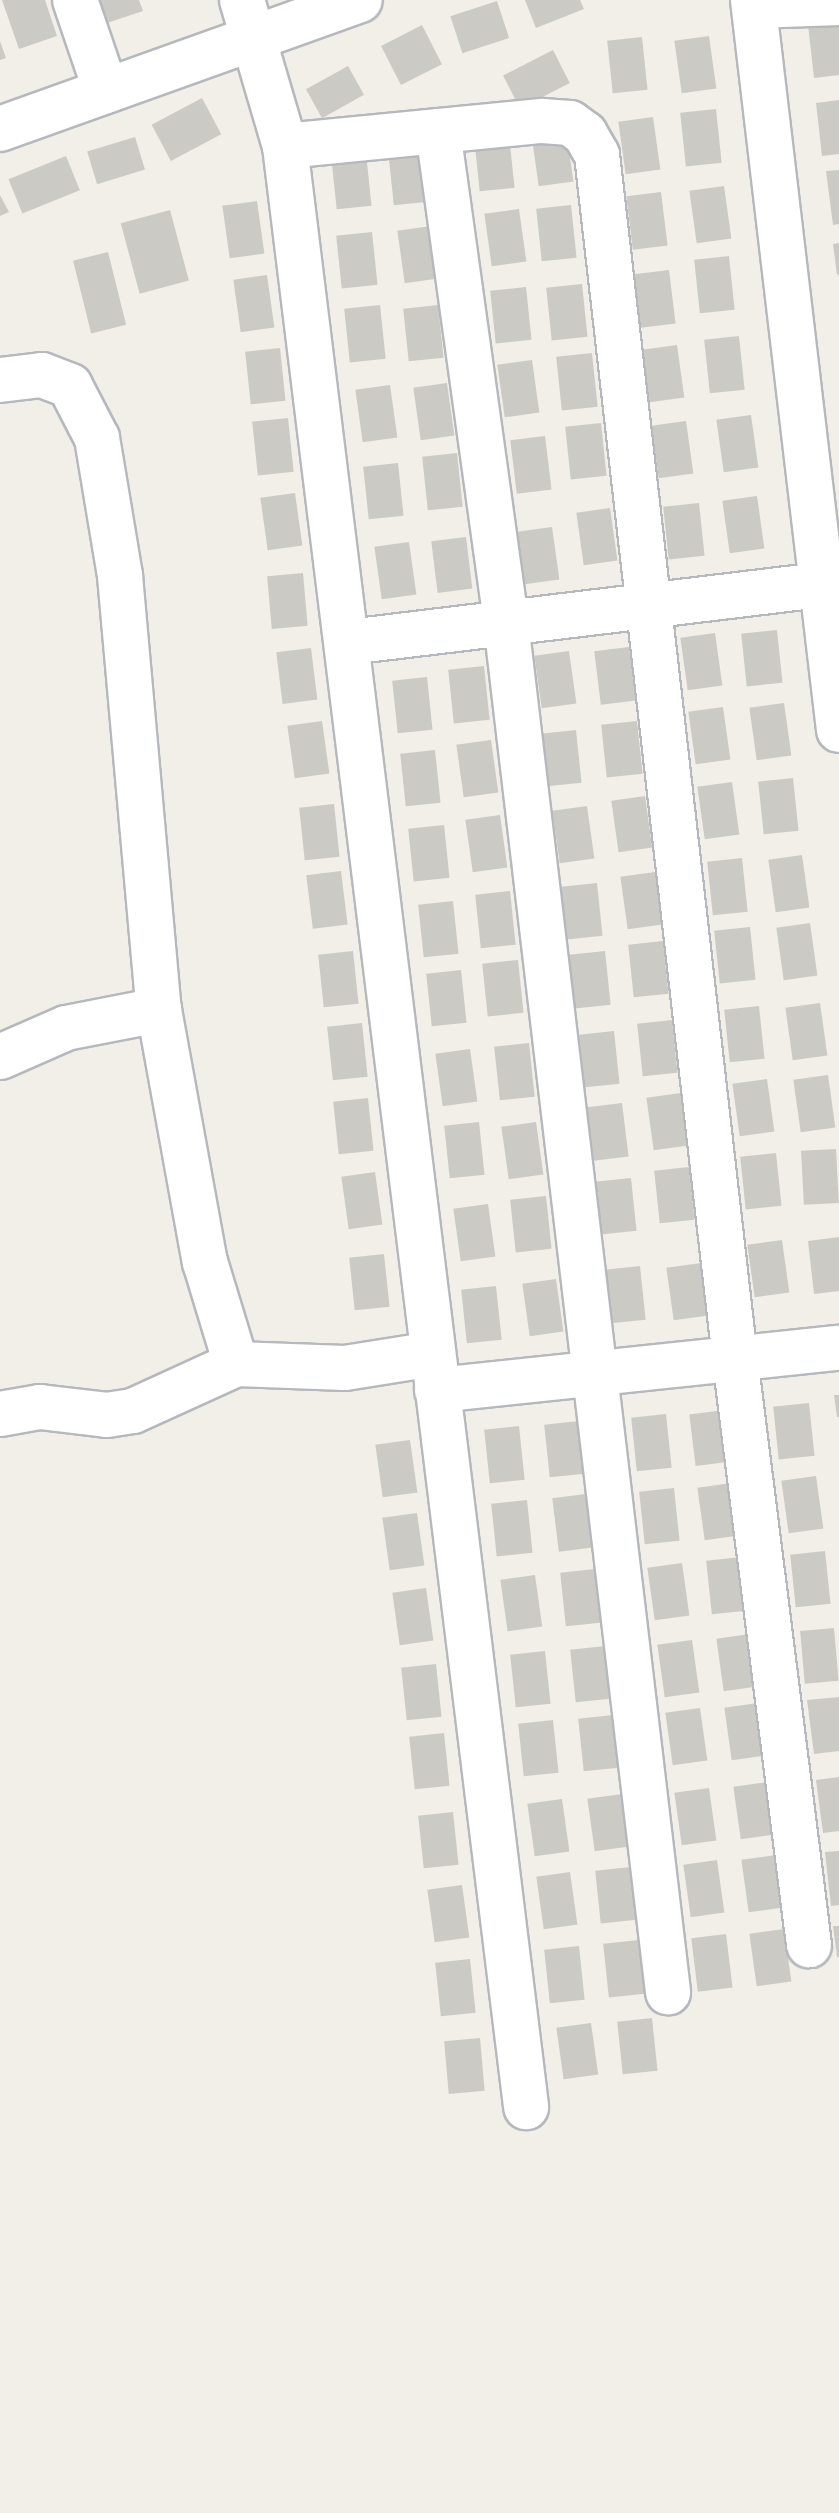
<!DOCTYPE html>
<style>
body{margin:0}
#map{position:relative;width:839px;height:2513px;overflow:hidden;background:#f1efe8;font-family:"Asap Condensed",sans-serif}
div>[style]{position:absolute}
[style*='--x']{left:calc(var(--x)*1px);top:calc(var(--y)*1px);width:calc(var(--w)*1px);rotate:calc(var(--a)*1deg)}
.building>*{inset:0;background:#cccac5;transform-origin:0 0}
.roads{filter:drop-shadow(2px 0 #b5b8bc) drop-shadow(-2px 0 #b5b8bc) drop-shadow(0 2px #b5b8bc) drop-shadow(0 -2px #b5b8bc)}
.street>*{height:44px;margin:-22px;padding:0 22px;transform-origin:22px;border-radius:22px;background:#fff}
span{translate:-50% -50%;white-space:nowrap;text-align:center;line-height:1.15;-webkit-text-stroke:7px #fff;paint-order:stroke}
</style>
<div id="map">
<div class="building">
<i style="clip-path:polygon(2px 0,45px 0,57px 36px,19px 49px)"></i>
<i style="clip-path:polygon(96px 0,139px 0,143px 11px,104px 24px)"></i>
<i style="clip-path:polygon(525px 0,580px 0,584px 9px,536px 28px)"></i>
<i style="left:497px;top:1px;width:39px;height:49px;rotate:72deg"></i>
<i style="clip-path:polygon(839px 22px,839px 75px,814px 78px,808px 25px)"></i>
<i style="left:422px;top:25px;width:44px;height:46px;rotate:63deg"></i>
<i style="left:709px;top:36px;width:53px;height:35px;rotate:82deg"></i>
<i style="left:642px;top:37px;width:53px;height:35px;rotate:84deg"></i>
<i style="clip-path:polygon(0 41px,6px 58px,0 60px)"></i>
<i style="left:553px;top:50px;width:37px;height:56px;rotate:63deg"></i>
<i style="left:348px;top:66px;width:33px;height:48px;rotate:61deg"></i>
<i style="left:202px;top:98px;width:41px;height:57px;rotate:62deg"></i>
<i style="clip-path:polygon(839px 100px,839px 154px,822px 156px,816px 103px)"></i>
<i style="left:716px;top:109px;width:54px;height:36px;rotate:84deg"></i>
<i style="left:653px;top:117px;width:53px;height:35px;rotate:82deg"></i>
<i style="left:566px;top:129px;width:53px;height:35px;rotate:82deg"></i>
<i style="left:509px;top:135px;width:53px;height:35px;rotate:84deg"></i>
<i style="left:135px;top:137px;width:34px;height:50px;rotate:73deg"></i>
<i style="left:423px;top:148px;width:54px;height:35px;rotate:84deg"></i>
<i style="left:366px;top:153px;width:53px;height:35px;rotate:84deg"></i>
<i style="left:66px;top:156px;width:37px;height:62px;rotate:68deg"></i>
<i style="clip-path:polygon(839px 170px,839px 224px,833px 225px,826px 171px)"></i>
<i style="left:724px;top:186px;width:53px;height:35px;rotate:82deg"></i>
<i style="left:661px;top:192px;width:54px;height:35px;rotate:83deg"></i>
<i style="clip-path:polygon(0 195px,9px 212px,0 216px)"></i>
<i style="left:257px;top:201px;width:53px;height:35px;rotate:82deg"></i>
<i style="left:571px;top:205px;width:53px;height:35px;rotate:84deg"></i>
<i style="left:519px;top:209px;width:53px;height:35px;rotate:82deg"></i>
<i style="left:170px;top:210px;width:73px;height:51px;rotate:75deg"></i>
<i style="left:431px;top:226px;width:53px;height:34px;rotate:82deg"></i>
<i style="left:372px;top:232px;width:53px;height:36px;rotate:84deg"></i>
<i style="clip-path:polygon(839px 243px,839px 275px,837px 275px,833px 244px)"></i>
<i style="left:108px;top:252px;width:75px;height:36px;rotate:76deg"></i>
<i style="left:729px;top:256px;width:54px;height:35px;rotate:84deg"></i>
<i style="left:669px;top:270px;width:54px;height:35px;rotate:83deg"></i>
<i style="left:267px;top:275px;width:53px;height:34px;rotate:82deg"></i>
<i style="left:582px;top:284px;width:53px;height:36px;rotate:84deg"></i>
<i style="left:526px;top:287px;width:53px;height:36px;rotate:84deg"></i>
<i style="left:380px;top:305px;width:54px;height:36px;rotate:84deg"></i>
<i style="left:438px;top:305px;width:53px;height:35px;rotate:84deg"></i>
<i style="left:739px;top:336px;width:54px;height:35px;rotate:84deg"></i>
<i style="left:677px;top:345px;width:53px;height:35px;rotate:82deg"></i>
<i style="left:280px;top:348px;width:53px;height:35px;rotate:84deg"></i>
<i style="left:592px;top:353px;width:54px;height:36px;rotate:84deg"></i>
<i style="left:532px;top:360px;width:53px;height:35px;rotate:82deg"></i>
<i style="left:447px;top:383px;width:53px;height:34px;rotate:82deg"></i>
<i style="left:390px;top:385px;width:53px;height:35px;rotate:82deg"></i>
<i style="left:751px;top:415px;width:53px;height:35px;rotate:82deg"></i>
<i style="left:288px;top:418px;width:54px;height:36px;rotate:84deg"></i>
<i style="left:686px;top:421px;width:53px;height:35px;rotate:82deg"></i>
<i style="left:601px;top:423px;width:53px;height:36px;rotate:84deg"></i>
<i style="left:545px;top:436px;width:54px;height:35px;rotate:83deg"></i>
<i style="left:457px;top:453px;width:54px;height:35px;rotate:84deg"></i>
<i style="left:398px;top:463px;width:53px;height:35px;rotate:84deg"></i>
<i style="left:295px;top:493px;width:53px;height:35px;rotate:82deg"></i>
<i style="left:757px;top:496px;width:53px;height:35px;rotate:82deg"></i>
<i style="left:699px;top:503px;width:53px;height:36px;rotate:84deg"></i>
<i style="left:610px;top:508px;width:53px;height:34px;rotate:82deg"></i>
<i style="left:552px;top:527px;width:53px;height:35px;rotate:82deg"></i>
<i style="left:466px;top:537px;width:52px;height:35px;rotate:83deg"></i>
<i style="left:409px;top:542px;width:53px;height:35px;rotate:82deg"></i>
<i style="left:303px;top:573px;width:53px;height:36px;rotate:85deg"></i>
<i style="left:777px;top:630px;width:53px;height:36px;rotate:84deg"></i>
<i style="left:715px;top:633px;width:53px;height:35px;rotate:82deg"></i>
<i style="left:629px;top:647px;width:54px;height:35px;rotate:83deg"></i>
<i style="left:311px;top:648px;width:52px;height:35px;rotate:83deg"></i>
<i style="left:569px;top:651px;width:53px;height:35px;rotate:82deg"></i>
<i style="left:484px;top:666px;width:54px;height:36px;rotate:84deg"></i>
<i style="left:427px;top:677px;width:53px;height:35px;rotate:84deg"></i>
<i style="left:784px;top:703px;width:53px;height:35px;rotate:82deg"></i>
<i style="left:723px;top:707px;width:53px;height:35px;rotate:82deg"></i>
<i style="left:322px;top:721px;width:53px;height:35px;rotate:82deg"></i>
<i style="left:637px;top:721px;width:53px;height:36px;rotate:84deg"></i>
<i style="left:576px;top:730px;width:53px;height:35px;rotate:84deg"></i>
<i style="left:491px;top:740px;width:53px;height:35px;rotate:82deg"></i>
<i style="left:435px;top:750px;width:53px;height:35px;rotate:84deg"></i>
<i style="left:793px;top:778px;width:53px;height:35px;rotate:84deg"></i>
<i style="left:732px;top:782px;width:53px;height:35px;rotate:82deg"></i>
<i style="left:645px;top:796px;width:52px;height:34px;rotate:82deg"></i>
<i style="left:334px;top:804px;width:53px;height:35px;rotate:84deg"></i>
<i style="left:587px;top:806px;width:53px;height:35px;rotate:82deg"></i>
<i style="left:500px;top:815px;width:53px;height:35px;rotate:82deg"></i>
<i style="left:444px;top:825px;width:53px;height:36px;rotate:84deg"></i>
<i style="left:802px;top:855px;width:53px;height:34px;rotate:82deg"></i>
<i style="left:742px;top:858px;width:54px;height:35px;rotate:84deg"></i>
<i style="left:341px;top:871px;width:54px;height:35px;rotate:83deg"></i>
<i style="left:655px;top:872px;width:53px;height:35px;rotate:82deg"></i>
<i style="left:597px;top:883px;width:53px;height:36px;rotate:84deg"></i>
<i style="left:510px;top:891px;width:54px;height:35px;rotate:84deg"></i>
<i style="left:453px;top:901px;width:53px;height:35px;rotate:84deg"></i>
<i style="left:810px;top:923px;width:53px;height:34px;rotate:82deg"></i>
<i style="left:750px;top:927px;width:53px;height:36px;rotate:84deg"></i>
<i style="left:663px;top:941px;width:53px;height:35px;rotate:84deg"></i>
<i style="left:353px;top:951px;width:53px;height:35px;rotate:84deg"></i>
<i style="left:605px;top:951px;width:54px;height:36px;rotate:84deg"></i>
<i style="left:518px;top:960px;width:53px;height:36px;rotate:84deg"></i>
<i style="left:461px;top:970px;width:53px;height:35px;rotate:84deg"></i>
<i style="left:820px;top:1003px;width:53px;height:35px;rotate:82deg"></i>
<i style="left:759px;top:1006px;width:53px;height:35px;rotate:84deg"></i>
<i style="left:672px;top:1020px;width:53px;height:35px;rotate:84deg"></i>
<i style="left:362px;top:1023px;width:54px;height:35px;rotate:84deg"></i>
<i style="left:614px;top:1031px;width:53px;height:35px;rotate:84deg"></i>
<i style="left:529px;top:1043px;width:54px;height:35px;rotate:84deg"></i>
<i style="left:470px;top:1049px;width:53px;height:35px;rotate:82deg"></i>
<i style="left:828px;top:1075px;width:53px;height:35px;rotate:82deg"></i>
<i style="left:767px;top:1079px;width:53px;height:35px;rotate:82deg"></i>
<i style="left:681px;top:1093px;width:53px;height:35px;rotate:82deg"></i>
<i style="left:368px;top:1098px;width:53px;height:35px;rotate:84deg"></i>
<i style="left:622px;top:1103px;width:54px;height:35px;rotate:83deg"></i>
<i style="left:479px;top:1122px;width:53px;height:35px;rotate:84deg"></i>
<i style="left:536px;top:1122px;width:53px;height:35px;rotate:82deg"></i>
<i style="left:836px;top:1149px;width:54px;height:35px;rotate:87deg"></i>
<i style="left:776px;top:1153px;width:53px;height:36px;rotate:84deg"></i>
<i style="left:689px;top:1167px;width:53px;height:35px;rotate:84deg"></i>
<i style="left:375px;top:1172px;width:53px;height:34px;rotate:82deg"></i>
<i style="left:631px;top:1178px;width:53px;height:36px;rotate:84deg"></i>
<i style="left:546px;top:1196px;width:53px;height:36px;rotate:84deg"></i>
<i style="left:488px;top:1204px;width:53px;height:35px;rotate:82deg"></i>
<i style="clip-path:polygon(839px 1237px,839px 1291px,814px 1294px,808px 1241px)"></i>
<i style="left:782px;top:1240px;width:53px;height:35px;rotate:82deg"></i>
<i style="left:384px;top:1254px;width:53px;height:35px;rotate:84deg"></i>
<i style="left:701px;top:1263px;width:53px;height:35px;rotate:82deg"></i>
<i style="left:640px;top:1266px;width:54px;height:35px;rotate:84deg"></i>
<i style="left:556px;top:1279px;width:53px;height:34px;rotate:82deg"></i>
<i style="left:496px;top:1286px;width:54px;height:35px;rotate:84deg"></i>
<i style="clip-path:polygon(834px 1395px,839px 1395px,839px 1417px,837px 1417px)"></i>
<i style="left:809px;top:1403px;width:53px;height:36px;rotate:84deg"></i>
<i style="left:725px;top:1410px;width:52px;height:36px;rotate:83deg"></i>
<i style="left:666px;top:1414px;width:54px;height:35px;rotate:84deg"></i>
<i style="left:579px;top:1421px;width:53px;height:35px;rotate:84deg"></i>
<i style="left:519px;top:1426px;width:54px;height:35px;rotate:84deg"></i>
<i style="left:410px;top:1440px;width:53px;height:35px;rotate:82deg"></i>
<i style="left:816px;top:1476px;width:53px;height:35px;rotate:82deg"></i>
<i style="left:732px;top:1483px;width:53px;height:35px;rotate:82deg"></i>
<i style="left:674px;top:1488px;width:53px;height:35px;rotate:84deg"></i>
<i style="left:586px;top:1494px;width:54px;height:34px;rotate:83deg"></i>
<i style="left:527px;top:1500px;width:53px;height:36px;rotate:84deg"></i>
<i style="left:417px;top:1513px;width:53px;height:35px;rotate:82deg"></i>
<i style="left:825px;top:1551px;width:53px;height:35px;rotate:84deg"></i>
<i style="left:741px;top:1557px;width:54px;height:35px;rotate:84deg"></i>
<i style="left:682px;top:1563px;width:53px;height:35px;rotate:82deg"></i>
<i style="left:595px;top:1569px;width:54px;height:35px;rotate:84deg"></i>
<i style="left:535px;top:1575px;width:52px;height:35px;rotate:82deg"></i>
<i style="left:426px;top:1588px;width:53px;height:34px;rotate:82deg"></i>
<i style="left:834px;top:1628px;width:53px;height:34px;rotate:85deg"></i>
<i style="left:750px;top:1634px;width:53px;height:34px;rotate:82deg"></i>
<i style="left:692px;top:1640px;width:53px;height:35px;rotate:82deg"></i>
<i style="left:605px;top:1646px;width:53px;height:35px;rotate:84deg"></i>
<i style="left:545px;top:1651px;width:53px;height:35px;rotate:84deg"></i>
<i style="left:436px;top:1664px;width:53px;height:35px;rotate:84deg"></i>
<i style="clip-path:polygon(839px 1697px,839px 1751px,814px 1754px,807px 1700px)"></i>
<i style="left:758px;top:1703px;width:53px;height:34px;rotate:82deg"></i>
<i style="left:700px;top:1708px;width:53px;height:35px;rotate:82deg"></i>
<i style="left:613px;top:1715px;width:53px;height:35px;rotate:84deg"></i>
<i style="left:553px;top:1720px;width:53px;height:35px;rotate:84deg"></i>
<i style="left:444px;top:1733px;width:53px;height:35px;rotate:84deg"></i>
<i style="clip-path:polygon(839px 1777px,839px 1831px,823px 1833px,816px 1780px)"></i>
<i style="left:768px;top:1782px;width:53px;height:35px;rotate:82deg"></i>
<i style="left:709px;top:1788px;width:53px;height:35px;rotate:82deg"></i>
<i style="left:622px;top:1794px;width:53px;height:35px;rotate:82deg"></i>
<i style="left:562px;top:1799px;width:53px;height:35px;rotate:82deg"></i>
<i style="left:453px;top:1812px;width:53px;height:35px;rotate:84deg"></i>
<i style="clip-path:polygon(839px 1851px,839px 1905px,831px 1906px,825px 1852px)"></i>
<i style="left:776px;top:1855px;width:53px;height:35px;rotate:82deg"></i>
<i style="left:717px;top:1860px;width:53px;height:34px;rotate:82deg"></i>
<i style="left:631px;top:1867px;width:53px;height:36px;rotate:84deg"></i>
<i style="left:570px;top:1872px;width:53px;height:34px;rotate:82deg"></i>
<i style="left:462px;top:1885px;width:53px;height:35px;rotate:82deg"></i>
<i style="clip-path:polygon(833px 1926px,839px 1926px,839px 1957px,837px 1957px)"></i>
<i style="left:784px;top:1929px;width:53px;height:35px;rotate:82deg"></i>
<i style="left:726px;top:1934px;width:54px;height:35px;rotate:83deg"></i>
<i style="left:639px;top:1940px;width:54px;height:36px;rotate:84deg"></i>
<i style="left:579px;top:1946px;width:54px;height:35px;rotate:84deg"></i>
<i style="left:470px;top:1959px;width:54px;height:35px;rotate:84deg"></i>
<i style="left:652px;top:2018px;width:53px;height:35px;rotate:84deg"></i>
<i style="left:591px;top:2023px;width:52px;height:35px;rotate:82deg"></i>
<i style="left:480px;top:2038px;width:53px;height:36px;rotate:85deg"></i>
</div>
<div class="roads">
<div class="street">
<i style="--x:75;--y:0;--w:96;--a:71.2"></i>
<i style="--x:242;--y:0;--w:152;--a:73.6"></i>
<i style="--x:285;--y:146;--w:1976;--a:82.99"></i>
<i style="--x:753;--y:0;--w:735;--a:83.28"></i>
<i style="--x:754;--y:6;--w:85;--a:-2"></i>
<i style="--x:0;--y:129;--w:382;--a:-19.7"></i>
<i style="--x:438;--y:131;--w:497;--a:82.1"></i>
<i style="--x:506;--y:623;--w:1379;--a:83.25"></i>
<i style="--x:285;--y:146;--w:258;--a:-5.6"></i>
<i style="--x:542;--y:121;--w:28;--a:4"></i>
<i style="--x:570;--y:123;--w:19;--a:36"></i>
<i style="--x:585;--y:134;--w:24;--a:60"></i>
<i style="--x:597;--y:155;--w:1212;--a:83.46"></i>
<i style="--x:735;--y:1359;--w:591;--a:82.8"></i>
<i style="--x:0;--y:380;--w:42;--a:-6.8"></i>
<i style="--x:42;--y:375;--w:30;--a:21"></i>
<i style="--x:70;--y:386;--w:59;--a:62.6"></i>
<i style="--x:97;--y:438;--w:140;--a:80.5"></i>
<i style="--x:120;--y:576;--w:436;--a:84.9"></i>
<i style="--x:159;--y:1010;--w:256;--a:79.7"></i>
<i style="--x:205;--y:1262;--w:107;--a:73.1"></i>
<i style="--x:349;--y:642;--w:494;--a:-6.9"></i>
<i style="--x:0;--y:1057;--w:72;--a:-23.7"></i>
<i style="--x:66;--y:1028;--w:95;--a:-11"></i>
<i style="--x:437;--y:1390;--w:404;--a:-6"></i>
<i style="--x:0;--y:1414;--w:41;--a:-9.9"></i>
<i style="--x:40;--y:1407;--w:67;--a:6.8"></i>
<i style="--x:107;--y:1415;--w:26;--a:-9"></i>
<i style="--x:133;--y:1411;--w:113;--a:-24.5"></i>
<i style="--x:236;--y:1364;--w:109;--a:2.1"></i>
<i style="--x:345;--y:1368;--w:89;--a:-9"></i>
</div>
</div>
</div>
